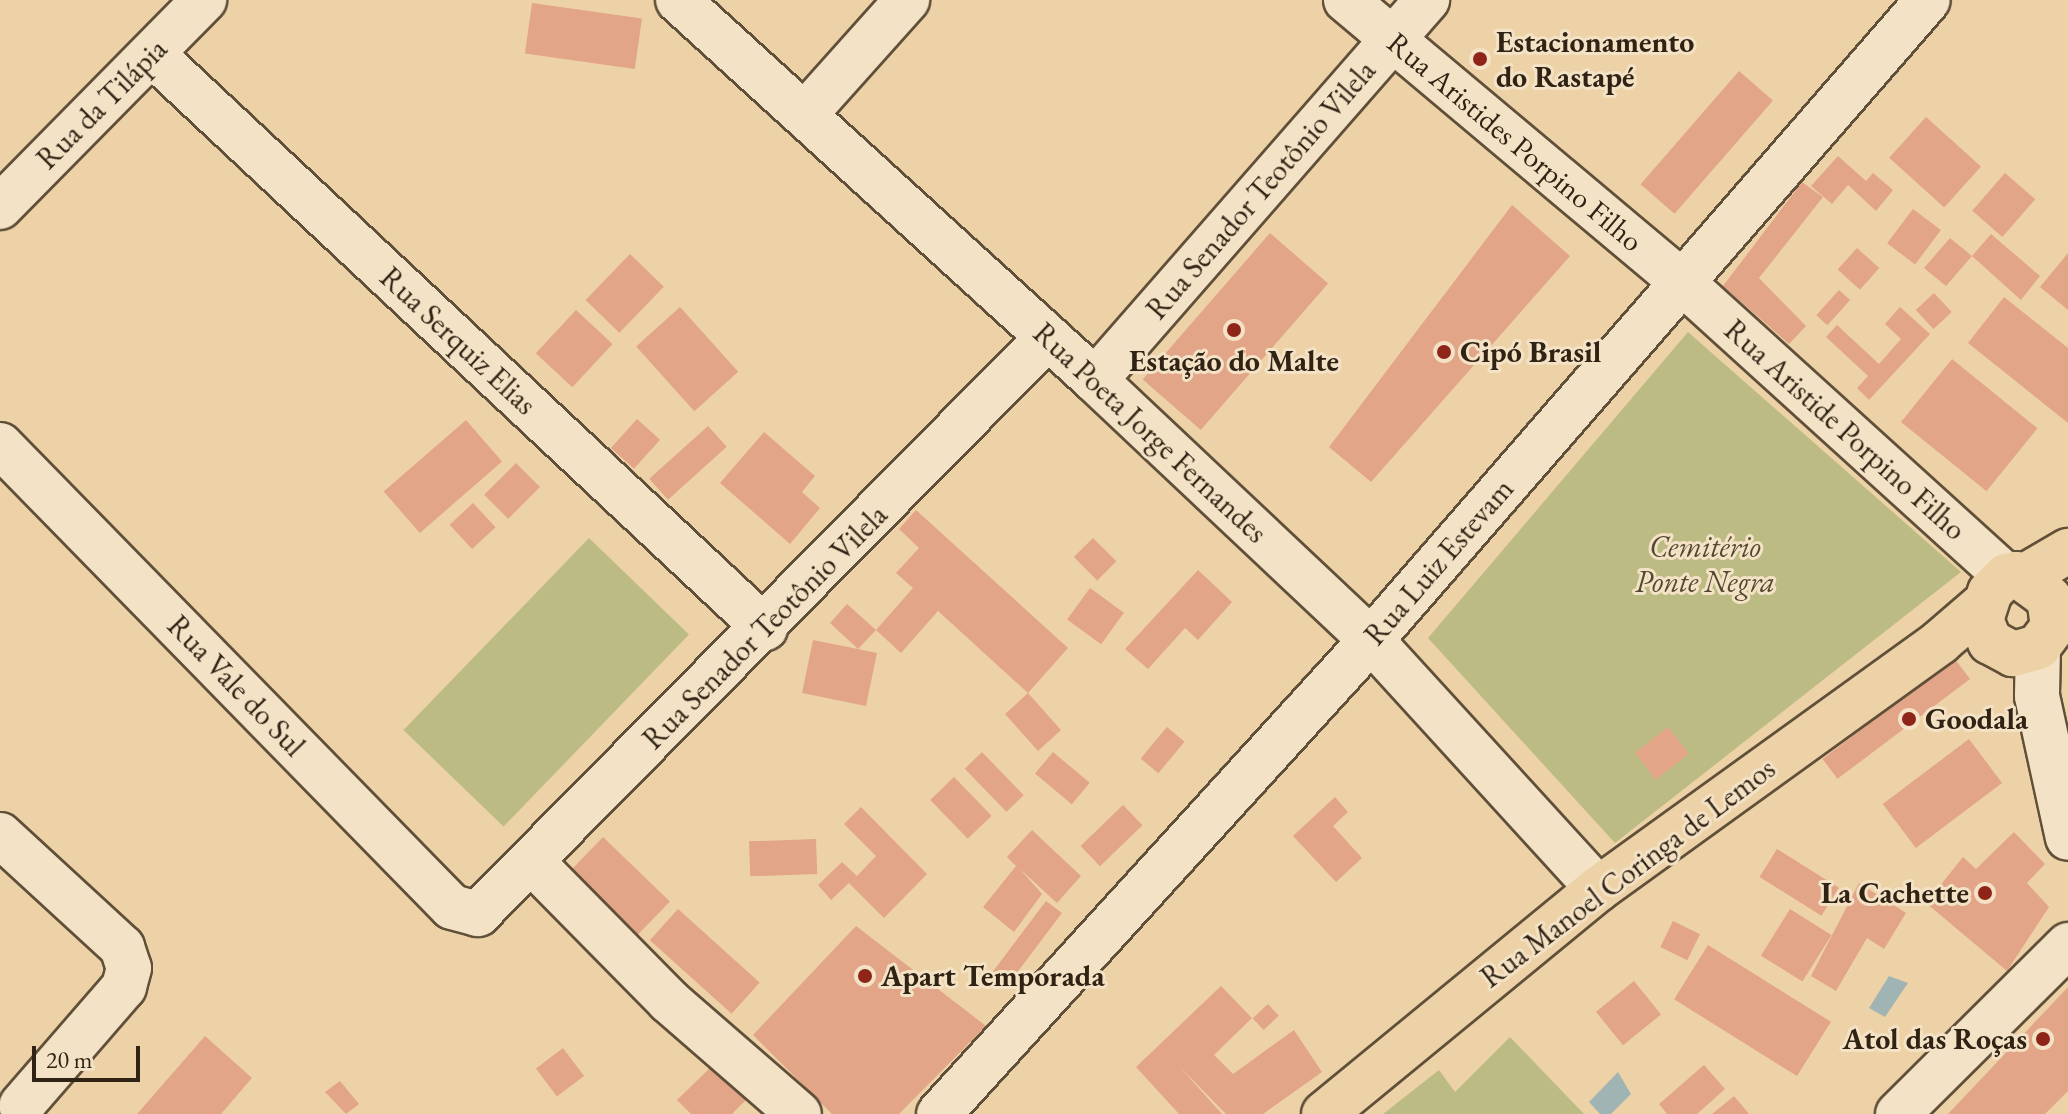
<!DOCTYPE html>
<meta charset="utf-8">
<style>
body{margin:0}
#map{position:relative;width:2068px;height:1114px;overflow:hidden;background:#eed2a7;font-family:"EB Garamond",serif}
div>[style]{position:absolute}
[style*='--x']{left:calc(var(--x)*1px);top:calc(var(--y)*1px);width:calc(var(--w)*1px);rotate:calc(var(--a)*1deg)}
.green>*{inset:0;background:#bcbb84;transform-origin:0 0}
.water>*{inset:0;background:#a0b4b4}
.building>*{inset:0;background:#e2a587;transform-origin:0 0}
.roads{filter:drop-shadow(2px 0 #604f39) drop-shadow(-2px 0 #604f39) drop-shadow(0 2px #604f39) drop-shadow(0 -2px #604f39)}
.minor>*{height:44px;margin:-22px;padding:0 22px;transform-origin:22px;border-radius:22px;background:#f4e2c6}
.major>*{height:44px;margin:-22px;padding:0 22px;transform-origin:22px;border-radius:22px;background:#eed2a7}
.dots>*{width:22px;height:22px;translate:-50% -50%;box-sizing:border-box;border:4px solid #f4e2c6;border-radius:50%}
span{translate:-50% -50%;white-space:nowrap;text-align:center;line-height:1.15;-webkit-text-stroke:6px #f4e2c6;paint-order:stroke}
.poi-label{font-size:30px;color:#302314;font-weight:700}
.left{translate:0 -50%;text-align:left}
.right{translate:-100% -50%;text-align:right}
.street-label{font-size:30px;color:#302314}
.park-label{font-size:30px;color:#534930;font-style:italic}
.scale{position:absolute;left:32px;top:1046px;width:108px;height:36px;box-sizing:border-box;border:4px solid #302314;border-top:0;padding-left:10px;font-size:24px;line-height:28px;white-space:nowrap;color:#302314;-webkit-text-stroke:6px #f4e2c6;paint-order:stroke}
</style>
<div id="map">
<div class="green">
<i style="clip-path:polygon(1688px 332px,1961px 572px,1615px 843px,1428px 638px)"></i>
<i style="left:589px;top:538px;width:139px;height:267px;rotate:44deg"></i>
<i style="clip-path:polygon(1510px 1037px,1584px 1114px,1383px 1114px,1439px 1070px,1455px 1092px)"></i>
</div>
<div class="water">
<i style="clip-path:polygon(1889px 976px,1908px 983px,1885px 1017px,1869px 1008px)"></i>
<i style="clip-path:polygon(1618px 1072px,1631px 1094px,1611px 1114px,1600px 1114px,1589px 1102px)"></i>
</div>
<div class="building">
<i style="left:532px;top:3px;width:111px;height:51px;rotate:8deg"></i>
<i style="left:1739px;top:71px;width:45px;height:150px;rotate:41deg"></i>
<i style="left:1926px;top:117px;width:74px;height:55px;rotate:42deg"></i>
<i style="clip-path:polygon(1838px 156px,1866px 181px,1873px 173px,1893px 190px,1876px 211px,1848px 185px,1832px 204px,1811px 186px)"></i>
<i style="left:2005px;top:173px;width:40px;height:50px;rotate:41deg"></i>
<i style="clip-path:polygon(1802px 182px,1823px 197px,1759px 278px,1806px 326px,1789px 344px,1723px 286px)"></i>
<i style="clip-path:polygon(1512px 205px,1570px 256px,1371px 482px,1329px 447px)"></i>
<i style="left:1913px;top:209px;width:35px;height:43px;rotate:37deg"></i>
<i style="left:1270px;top:233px;width:77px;height:194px;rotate:41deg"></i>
<i style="clip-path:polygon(1991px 234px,2040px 276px,2021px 300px,1972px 256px,1946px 286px,1924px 268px,1950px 238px,1972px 256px)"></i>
<i style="left:1857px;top:248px;width:30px;height:29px;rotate:42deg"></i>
<i style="clip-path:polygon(2068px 253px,2068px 310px,2040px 287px)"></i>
<i style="left:630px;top:254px;width:47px;height:64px;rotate:44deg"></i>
<i style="left:1839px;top:290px;width:15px;height:34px;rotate:42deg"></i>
<i style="left:1934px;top:293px;width:26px;height:25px;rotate:47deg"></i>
<i style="clip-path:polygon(2004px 297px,2068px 348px,2068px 423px,1968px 343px)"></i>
<i style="left:680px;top:307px;width:87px;height:59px;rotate:48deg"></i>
<i style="clip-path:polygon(1900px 307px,1930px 334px,1869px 400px,1857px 388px,1868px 376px,1826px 337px,1837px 325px,1879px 364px,1901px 339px,1885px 324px)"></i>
<i style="left:576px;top:310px;width:50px;height:59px;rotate:43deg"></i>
<i style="left:1952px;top:359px;width:110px;height:81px;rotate:39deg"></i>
<i style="left:637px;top:419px;width:31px;height:39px;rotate:42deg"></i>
<i style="left:466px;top:420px;width:55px;height:109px;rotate:49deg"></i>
<i style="left:708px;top:426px;width:28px;height:79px;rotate:48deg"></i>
<i style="clip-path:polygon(764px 432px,815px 476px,802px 492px,820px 508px,790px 544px,720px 483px)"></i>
<i style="left:516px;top:463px;width:34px;height:45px;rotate:45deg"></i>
<i style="left:473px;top:503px;width:33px;height:32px;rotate:47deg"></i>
<i style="clip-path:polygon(916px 510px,1068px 648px,1028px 693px,1061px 730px,1038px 751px,1005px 714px,1028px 693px,938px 611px,901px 653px,876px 630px,913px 588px,896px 573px,919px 548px,899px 529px)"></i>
<i style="left:1093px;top:538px;width:33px;height:27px;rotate:45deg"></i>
<i style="clip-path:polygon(1198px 570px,1232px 602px,1198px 640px,1185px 628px,1148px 669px,1125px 649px)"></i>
<i style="left:1090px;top:588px;width:42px;height:39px;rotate:36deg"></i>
<i style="clip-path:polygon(847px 604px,876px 630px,858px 649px,877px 653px,866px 706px,802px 693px,813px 640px,858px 649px,830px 623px)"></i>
<i style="left:1955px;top:659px;width:25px;height:166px;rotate:53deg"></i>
<i style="left:1167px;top:727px;width:23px;height:41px;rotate:40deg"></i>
<i style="left:1668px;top:727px;width:34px;height:42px;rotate:52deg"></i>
<i style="left:1969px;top:739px;width:55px;height:108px;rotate:53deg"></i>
<i style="left:982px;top:752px;width:60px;height:24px;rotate:46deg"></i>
<i style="left:1053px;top:752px;width:48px;height:28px;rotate:40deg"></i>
<i style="left:954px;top:777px;width:54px;height:33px;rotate:46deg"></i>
<i style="clip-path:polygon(1335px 797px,1348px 812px,1333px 826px,1362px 858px,1336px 882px,1293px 836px)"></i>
<i style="left:1123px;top:805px;width:28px;height:59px;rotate:46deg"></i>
<i style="clip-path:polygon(861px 807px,927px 874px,884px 918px,849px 883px,831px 900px,818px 885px,842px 862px,857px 876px,876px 856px,844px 824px)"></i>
<i style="clip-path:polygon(1032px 830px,1081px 876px,1057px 903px,1020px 869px,1042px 894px,1014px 932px,983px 907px,1016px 866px,1007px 857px)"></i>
<i style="clip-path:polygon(2014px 832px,2045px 864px,2027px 883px,2049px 907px,2007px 971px,1926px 903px,1963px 857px,1976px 869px)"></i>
<i style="left:603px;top:837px;width:93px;height:49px;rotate:44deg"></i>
<i style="left:816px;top:839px;width:35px;height:67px;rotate:88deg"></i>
<i style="left:1777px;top:849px;width:73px;height:33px;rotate:32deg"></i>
<i style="clip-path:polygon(1859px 883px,1906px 913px,1884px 949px,1867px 938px,1836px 991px,1811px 976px)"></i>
<i style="left:1046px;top:901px;width:20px;height:90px;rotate:37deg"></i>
<i style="left:678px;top:909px;width:110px;height:42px;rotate:42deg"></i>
<i style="left:1790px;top:909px;width:49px;height:55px;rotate:32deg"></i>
<i style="left:1673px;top:921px;width:30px;height:29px;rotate:26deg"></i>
<i style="clip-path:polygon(856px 926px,986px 1026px,899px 1114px,832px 1114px,753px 1035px)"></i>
<i style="left:1708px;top:945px;width:145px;height:64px;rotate:32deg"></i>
<i style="left:1634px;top:981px;width:43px;height:49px;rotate:51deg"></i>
<i style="clip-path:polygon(1221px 986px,1252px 1018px,1214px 1055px,1233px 1074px,1294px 1030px,1322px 1072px,1263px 1114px,1226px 1114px,1178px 1065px,1222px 1114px,1179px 1114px,1136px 1067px)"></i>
<i style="clip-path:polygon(2068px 987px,2068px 1091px,2045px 1114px,1948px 1114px)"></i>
<i style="left:1268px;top:1004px;width:16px;height:21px;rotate:47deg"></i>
<i style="clip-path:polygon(205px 1036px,252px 1078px,221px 1114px,137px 1114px)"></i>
<i style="left:563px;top:1048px;width:35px;height:34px;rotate:53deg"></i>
<i style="clip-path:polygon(715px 1063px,748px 1098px,732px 1114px,691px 1114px,677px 1100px)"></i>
<i style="clip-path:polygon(1704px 1065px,1725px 1089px,1697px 1114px,1667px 1114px,1659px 1104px)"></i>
<i style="clip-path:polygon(340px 1081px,359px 1104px,346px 1114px,325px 1092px)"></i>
<i style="clip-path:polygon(1734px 1096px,1749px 1114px,1712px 1114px)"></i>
</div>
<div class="roads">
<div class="minor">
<i style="--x:678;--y:0;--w:564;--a:42.34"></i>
<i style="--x:1095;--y:380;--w:379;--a:43.3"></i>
<i style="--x:1371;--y:640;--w:337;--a:47.6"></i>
<i style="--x:1346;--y:0;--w:441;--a:40"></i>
<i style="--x:1684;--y:284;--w:435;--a:42.2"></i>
<i style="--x:152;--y:54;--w:840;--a:43.12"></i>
<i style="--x:806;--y:113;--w:152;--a:-48.2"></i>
<i style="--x:0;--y:207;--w:291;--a:-45.4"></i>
<i style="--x:1095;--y:380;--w:505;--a:-48.86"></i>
<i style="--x:0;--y:445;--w:646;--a:45.63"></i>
<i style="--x:452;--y:907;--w:27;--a:15"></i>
<i style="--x:478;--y:914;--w:811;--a:-45.35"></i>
<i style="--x:2038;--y:647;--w:49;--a:91.2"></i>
<i style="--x:2037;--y:696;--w:145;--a:77.7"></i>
<i style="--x:0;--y:835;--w:166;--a:42.6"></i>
<i style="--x:122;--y:947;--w:22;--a:72"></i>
<i style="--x:129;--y:968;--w:20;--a:105"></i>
<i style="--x:124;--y:987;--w:157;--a:130.9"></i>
<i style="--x:532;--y:862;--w:195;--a:45.4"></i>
<i style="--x:669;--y:1001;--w:172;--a:41"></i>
<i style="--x:939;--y:1114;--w:641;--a:-47.65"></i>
<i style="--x:1371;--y:640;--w:848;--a:-48.97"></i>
<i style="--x:1898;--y:1114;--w:240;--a:-44.8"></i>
</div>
<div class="major">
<i style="--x:2016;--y:574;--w:41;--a:36"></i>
<i style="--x:2049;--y:598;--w:29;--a:82"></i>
<i style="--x:2053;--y:627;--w:25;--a:127"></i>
<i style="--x:2038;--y:647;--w:26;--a:164"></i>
<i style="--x:2013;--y:654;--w:26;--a:-152"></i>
<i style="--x:1990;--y:642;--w:24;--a:-112"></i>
<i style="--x:1981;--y:620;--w:29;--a:-72"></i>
<i style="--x:1990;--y:592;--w:23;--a:-45"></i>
<i style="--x:2006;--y:576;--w:10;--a:-11"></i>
<i style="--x:2025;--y:576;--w:50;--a:-30.2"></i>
<i style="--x:1324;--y:1114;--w:355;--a:-39.4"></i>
<i style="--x:1598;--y:889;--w:422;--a:-35.8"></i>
<i style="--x:1940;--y:642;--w:57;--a:-40.7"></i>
</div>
</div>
<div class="dots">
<i style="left:1480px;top:59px;background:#8f2418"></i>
<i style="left:1234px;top:330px;background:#8f2418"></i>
<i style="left:1444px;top:352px;background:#8f2418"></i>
<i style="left:1909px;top:719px;background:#8f2418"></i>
<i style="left:1985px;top:893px;background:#8f2418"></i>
<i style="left:865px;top:976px;background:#8f2418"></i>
<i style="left:2043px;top:1039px;background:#8f2418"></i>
</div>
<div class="poi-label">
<span class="left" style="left:1496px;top:59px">Estacionamento<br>do Rastapé</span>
<span class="left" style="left:1460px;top:352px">Cipó Brasil</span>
<span style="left:1234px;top:361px">Estação do Malte</span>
<span class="left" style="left:1925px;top:719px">Goodala</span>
<span class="right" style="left:1969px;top:893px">La Cachette</span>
<span class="left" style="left:881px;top:976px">Apart Temporada</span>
<span class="right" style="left:2027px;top:1039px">Atol das Roças</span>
</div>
<div class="street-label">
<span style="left:102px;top:104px;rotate:-45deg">Rua da Tilápia</span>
<span style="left:1515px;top:142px;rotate:40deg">Rua Aristides Porpino Filho</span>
<span style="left:1261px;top:190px;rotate:-49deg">Rua Senador Teotônio Vilela</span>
<span style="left:458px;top:341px;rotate:43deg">Rua Serquiz Elias</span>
<span style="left:1845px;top:430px;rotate:42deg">Rua Aristide Porpino Filho</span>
<span style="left:1150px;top:433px;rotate:43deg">Rua Poeta Jorge Fernandes</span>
<span style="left:1439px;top:562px;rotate:-49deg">Rua Luiz Estevam</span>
<span style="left:765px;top:627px;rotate:-45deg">Rua Senador Teotônio Vilela</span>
<span style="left:236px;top:686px;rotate:46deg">Rua Vale do Sul</span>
<span style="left:1628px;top:873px;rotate:-37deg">Rua Manoel Coringa de Lemos</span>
</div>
<div class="park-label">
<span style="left:1705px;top:564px">Cemitério<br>Ponte Negra</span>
</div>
<div class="scale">20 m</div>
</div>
